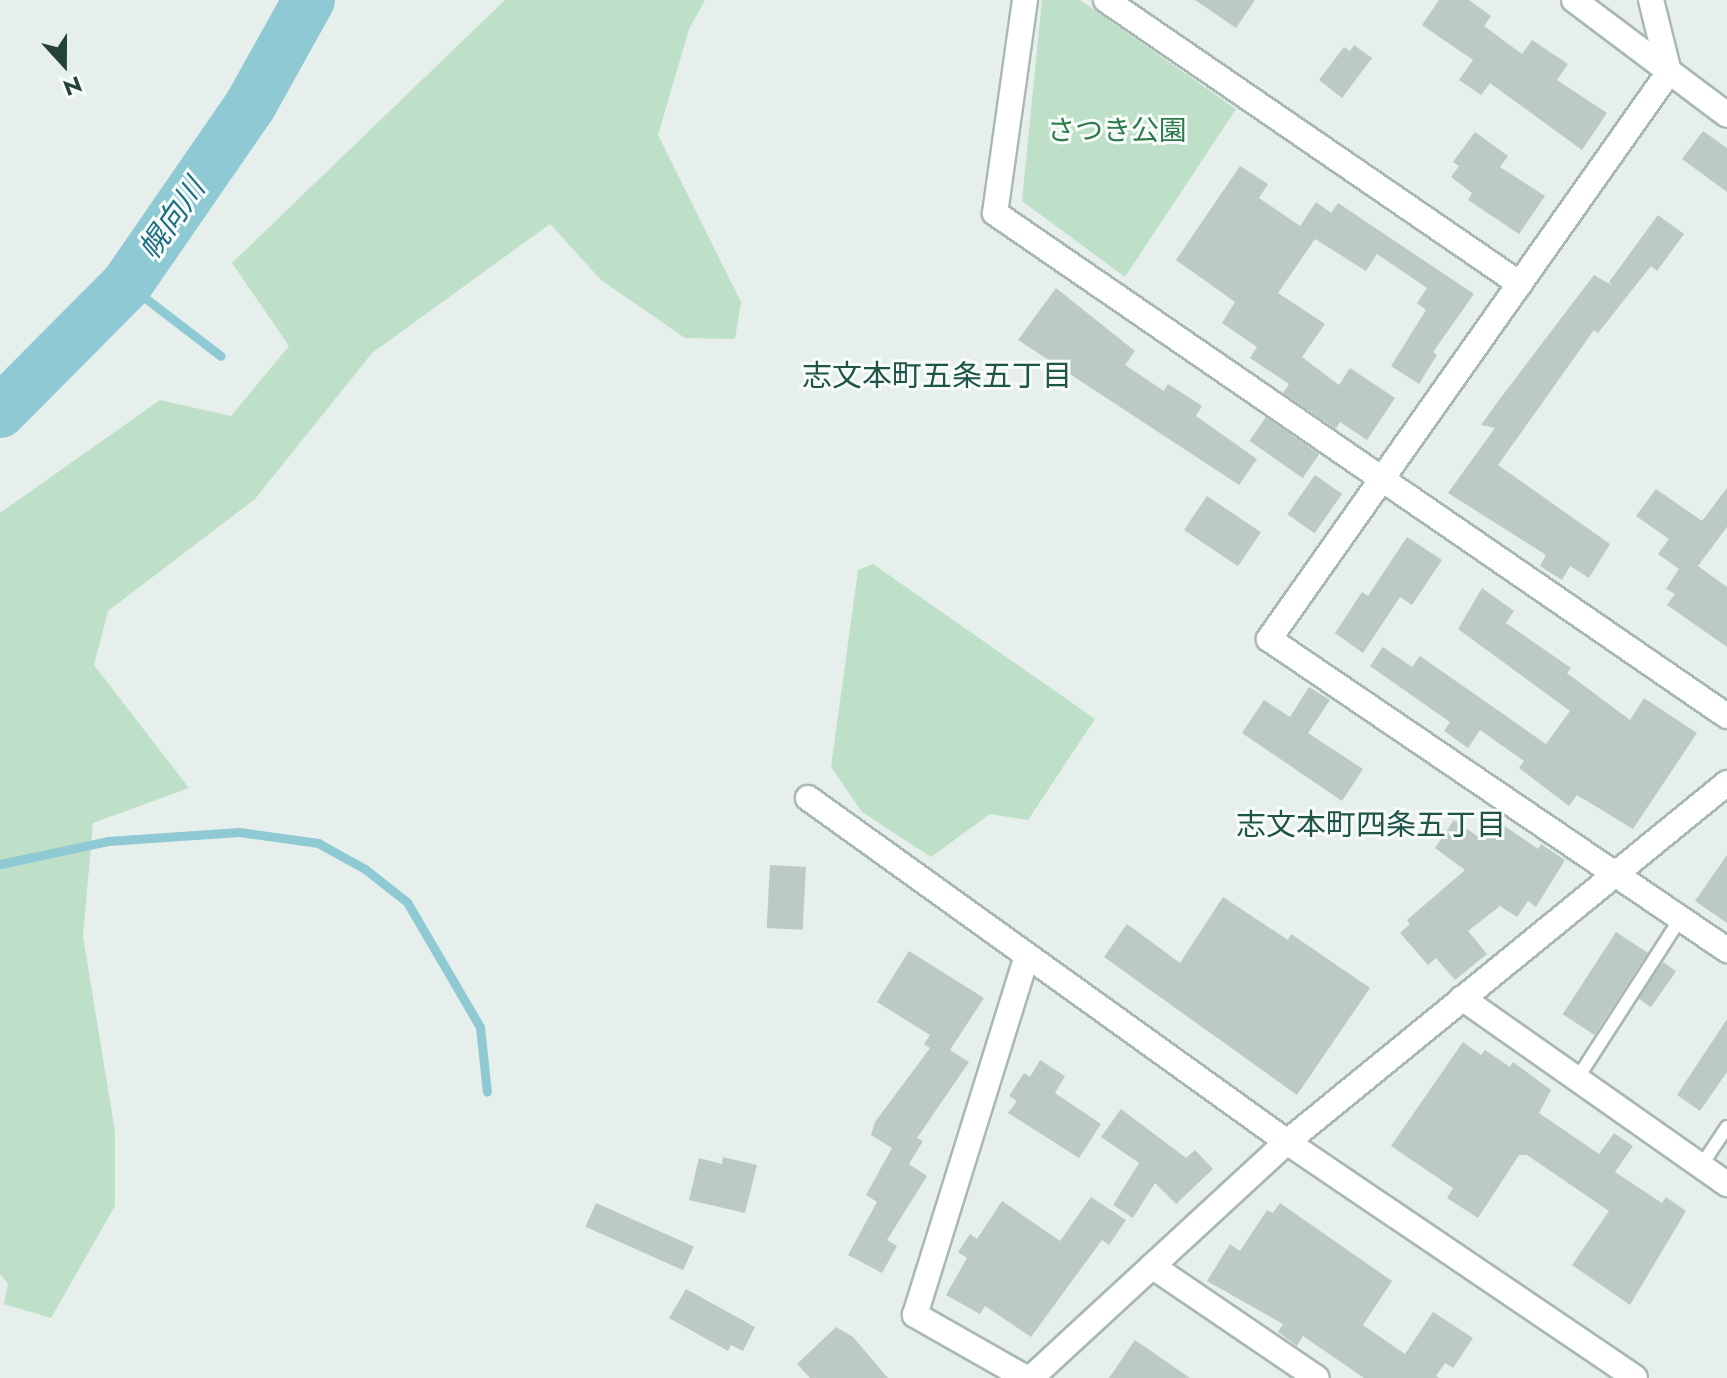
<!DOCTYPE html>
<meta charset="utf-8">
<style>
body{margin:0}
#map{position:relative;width:1727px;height:1378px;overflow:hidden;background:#e6efeb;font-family:Jost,"Noto Sans JP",sans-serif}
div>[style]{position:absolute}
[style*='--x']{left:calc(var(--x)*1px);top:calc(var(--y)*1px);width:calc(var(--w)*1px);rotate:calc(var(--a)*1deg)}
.green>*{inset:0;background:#bfe0c8}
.stream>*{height:9px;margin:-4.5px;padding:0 4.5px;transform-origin:4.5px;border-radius:4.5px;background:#8ec9d4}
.river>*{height:52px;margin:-26px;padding:0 26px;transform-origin:26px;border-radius:26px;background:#8ec9d4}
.building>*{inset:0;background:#bbcac4;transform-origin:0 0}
.roads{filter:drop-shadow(2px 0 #a8b8b2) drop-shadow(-2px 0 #a8b8b2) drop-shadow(0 2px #a8b8b2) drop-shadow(0 -2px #a8b8b2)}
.service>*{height:12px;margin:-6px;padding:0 6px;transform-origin:6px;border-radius:6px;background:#fff}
.minor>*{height:24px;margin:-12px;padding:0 12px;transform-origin:12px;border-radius:12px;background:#fff}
.tertiary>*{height:24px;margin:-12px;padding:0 12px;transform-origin:12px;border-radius:12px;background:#fff}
span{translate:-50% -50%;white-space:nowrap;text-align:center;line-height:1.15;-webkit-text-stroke:6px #f7fbf9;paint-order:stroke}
.park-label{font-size:28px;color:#2d7a4b}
.water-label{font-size:30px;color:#1c6f80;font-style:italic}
.neighbourhood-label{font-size:30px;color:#1f5548}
.north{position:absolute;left:24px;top:24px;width:80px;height:80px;-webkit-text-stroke:6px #f7fbf9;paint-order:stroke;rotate:159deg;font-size:22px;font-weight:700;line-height:32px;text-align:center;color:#24423a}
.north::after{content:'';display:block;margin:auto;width:28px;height:36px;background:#24423a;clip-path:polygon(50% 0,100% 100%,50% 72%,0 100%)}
</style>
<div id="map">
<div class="green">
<i style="clip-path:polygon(505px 0,705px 0,689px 29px,658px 135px,741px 302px,735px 339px,685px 338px,601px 280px,550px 224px,372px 353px,255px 499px,108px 611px,94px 665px,189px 788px,93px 823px,83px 936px,115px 1132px,115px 1206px,51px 1318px,4px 1304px,8px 1284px,0 1274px,0 513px,160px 400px,231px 416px,289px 346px,232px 263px)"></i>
<i style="clip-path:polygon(1042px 0,1080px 0,1236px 109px,1125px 277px,1022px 201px)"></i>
<i style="clip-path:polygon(873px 564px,1095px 719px,1028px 820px,990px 814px,931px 857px,862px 812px,831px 767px,858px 570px)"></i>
</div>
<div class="stream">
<i style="--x:127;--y:284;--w:118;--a:37.5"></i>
<i style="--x:0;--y:864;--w:110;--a:-12"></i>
<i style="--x:108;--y:841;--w:131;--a:-3.9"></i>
<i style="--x:239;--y:832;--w:80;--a:7.9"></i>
<i style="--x:318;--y:843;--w:54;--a:29"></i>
<i style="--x:365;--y:869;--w:53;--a:38.2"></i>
<i style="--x:407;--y:902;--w:145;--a:59.7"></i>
<i style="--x:480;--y:1027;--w:65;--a:83.9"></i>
</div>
<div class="river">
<i style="--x:0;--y:412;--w:180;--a:-45.2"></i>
<i style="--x:127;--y:284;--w:219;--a:-55.4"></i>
<i style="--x:251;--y:104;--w:119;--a:-60.9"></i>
</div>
<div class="building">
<i style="clip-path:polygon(1195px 0,1255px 0,1236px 28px)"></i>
<i style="clip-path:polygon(1439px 0,1469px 0,1491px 16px,1484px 26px,1522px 54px,1532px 40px,1568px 64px,1557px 80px,1607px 113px,1582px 150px,1490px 83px,1481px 95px,1459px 80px,1473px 60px,1422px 25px)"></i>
<i style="clip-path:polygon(1354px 45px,1372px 58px,1342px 98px,1319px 80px,1344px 47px,1350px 51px)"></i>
<i style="clip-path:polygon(1703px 131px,1727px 148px,1727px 192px,1682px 159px)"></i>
<i style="clip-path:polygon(1475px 132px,1508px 156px,1500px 167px,1545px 196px,1519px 234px,1468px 200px,1472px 193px,1451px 177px,1459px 166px,1453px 162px)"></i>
<i style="clip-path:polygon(1240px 166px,1268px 184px,1259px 198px,1300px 226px,1316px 202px,1331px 213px,1338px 203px,1474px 294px,1433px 352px,1437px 355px,1419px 384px,1391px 366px,1426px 310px,1417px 303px,1427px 288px,1377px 254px,1366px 271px,1315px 239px,1278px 293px,1325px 324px,1302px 357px,1339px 385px,1350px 368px,1395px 398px,1367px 440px,1340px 422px,1336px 429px,1283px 393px,1289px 384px,1250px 358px,1257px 347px,1222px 323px,1235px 302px,1176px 260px)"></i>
<i style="clip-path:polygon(1658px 215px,1684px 234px,1657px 271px,1651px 266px,1598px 333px,1594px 330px,1498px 465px,1610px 544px,1589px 578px,1570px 566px,1562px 580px,1540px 566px,1546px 555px,1448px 493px,1495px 428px,1481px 425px,1499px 400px,1594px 275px,1613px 286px,1609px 282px)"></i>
<i style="clip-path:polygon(1056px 288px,1135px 351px,1125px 365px,1164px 391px,1168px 384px,1202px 406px,1196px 416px,1257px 459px,1239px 485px,1018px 340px)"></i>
<i style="left:1266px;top:417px;width:65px;height:29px;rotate:35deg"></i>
<i style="left:1315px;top:475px;width:33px;height:48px;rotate:35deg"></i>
<i style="clip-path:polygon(1727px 488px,1727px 527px,1698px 566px,1727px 587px,1727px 647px,1667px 605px,1675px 594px,1666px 589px,1679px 569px,1658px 554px,1669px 539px,1636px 516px,1656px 489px,1702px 521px)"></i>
<i style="left:1207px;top:496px;width:65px;height:41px;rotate:34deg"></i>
<i style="clip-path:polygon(1407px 537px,1442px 560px,1412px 605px,1400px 597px,1363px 653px,1335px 633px,1362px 592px,1368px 596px)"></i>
<i style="clip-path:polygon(1482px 588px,1514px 611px,1506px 623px,1571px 668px,1567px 673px,1630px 720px,1644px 698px,1697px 733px,1633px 829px,1577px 795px,1569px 806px,1519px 768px,1524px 761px,1480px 730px,1468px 748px,1444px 731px,1450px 722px,1370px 666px,1383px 647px,1412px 667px,1420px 656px,1546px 744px,1570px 711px,1458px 629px)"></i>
<i style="clip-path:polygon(1309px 687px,1330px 700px,1308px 733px,1363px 769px,1342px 801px,1242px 733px,1264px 700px,1290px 717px)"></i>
<i style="clip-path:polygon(1454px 820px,1483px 840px,1496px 820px,1538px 849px,1541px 844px,1565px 860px,1536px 907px,1528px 901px,1517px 917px,1500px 906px,1468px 931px,1487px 954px,1455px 980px,1436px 958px,1428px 965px,1400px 933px,1410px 924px,1407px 920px,1465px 870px,1435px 848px)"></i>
<i style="clip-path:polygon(1727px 855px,1727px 923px,1695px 901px)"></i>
<i style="left:770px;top:865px;width:36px;height:63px;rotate:3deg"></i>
<i style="clip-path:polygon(1223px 897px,1288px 940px,1291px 934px,1370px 988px,1297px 1095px,1104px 957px,1127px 924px,1180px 963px)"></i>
<i style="left:1616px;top:932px;width:38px;height:98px;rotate:33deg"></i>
<i style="clip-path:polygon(909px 951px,984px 998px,950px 1050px,969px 1062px,917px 1138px,923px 1141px,909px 1164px,927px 1176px,887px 1240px,897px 1246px,882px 1273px,848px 1255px,877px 1202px,866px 1195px,892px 1148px,871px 1135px,875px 1122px,930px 1048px,924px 1044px,930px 1035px,877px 1002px)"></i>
<i style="left:1663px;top:962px;width:16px;height:44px;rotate:35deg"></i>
<i style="clip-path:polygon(1727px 1019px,1727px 1072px,1700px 1111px,1677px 1095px)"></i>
<i style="clip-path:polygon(1463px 1042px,1481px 1055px,1485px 1050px,1510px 1067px,1513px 1062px,1551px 1090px,1539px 1113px,1599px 1154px,1614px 1133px,1633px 1146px,1615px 1172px,1662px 1203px,1666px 1197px,1686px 1211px,1630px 1305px,1572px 1265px,1609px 1211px,1527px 1155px,1519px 1155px,1478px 1218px,1447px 1198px,1453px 1188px,1391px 1146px)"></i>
<i style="clip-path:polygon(1040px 1060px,1065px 1076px,1055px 1093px,1101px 1124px,1079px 1158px,1008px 1113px,1017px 1101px,1009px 1096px,1024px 1073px,1030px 1077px)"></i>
<i style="clip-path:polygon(1121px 1109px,1186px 1158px,1195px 1150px,1213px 1169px,1176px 1204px,1155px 1183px,1133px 1218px,1113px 1205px,1139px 1163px,1101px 1137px)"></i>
<i style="clip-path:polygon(723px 1157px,757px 1165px,745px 1213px,689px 1200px,699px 1158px,722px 1164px)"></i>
<i style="clip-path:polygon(1091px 1197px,1126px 1220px,1109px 1245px,1102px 1240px,1031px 1337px,985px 1306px,980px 1314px,946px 1295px,967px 1258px,958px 1252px,970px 1234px,977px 1239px,1002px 1201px,1060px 1241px)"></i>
<i style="left:596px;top:1203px;width:107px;height:26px;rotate:24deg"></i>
<i style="clip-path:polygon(1280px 1203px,1392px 1281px,1363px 1325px,1405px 1354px,1433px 1312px,1473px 1338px,1453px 1368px,1445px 1363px,1436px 1376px,1440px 1378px,1364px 1378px,1303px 1336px,1297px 1346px,1278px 1332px,1283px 1324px,1207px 1281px,1230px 1244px,1240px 1251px,1267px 1210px,1273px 1213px)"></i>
<i style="clip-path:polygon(686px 1289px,755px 1327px,743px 1351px,731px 1345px,728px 1351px,669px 1318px)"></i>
<i style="clip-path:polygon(836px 1327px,853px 1337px,888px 1378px,810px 1378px,797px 1364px)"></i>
<i style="clip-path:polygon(1135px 1340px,1190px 1378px,1109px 1378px)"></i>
</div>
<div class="roads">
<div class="service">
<i style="--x:1577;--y:1079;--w:190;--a:-57.2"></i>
<i style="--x:1701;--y:1166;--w:47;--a:-56.3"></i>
</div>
<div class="minor">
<i style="--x:1025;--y:0;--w:215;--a:98"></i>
<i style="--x:995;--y:213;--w:888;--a:34.5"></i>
<i style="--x:1106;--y:0;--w:502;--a:34.45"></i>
<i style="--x:1574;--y:0;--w:191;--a:36.9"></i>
<i style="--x:1651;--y:0;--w:74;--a:76"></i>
<i style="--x:1669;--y:72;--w:694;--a:125.2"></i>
<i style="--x:1269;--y:639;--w:554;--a:34.18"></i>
<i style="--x:808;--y:798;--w:590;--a:35.68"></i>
<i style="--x:1462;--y:998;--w:324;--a:35.1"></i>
<i style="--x:1152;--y:1266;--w:199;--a:34.2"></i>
<i style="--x:1026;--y:1378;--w:128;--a:-150.4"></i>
<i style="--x:915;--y:1315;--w:376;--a:-72.7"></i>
</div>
<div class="tertiary">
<i style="--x:1287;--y:1142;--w:420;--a:34.1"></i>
<i style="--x:1031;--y:1378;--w:348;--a:-42.7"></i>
<i style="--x:1287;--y:1142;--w:568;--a:-39.21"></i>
</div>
</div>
<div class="park-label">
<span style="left:1117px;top:131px">さつき公園</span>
</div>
<div class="water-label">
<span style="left:172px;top:219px;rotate:-55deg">幌向川</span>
</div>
<div class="neighbourhood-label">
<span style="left:937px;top:376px">志文本町五条五丁目</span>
<span style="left:1371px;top:825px">志文本町四条五丁目</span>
</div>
<div class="north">N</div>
</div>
